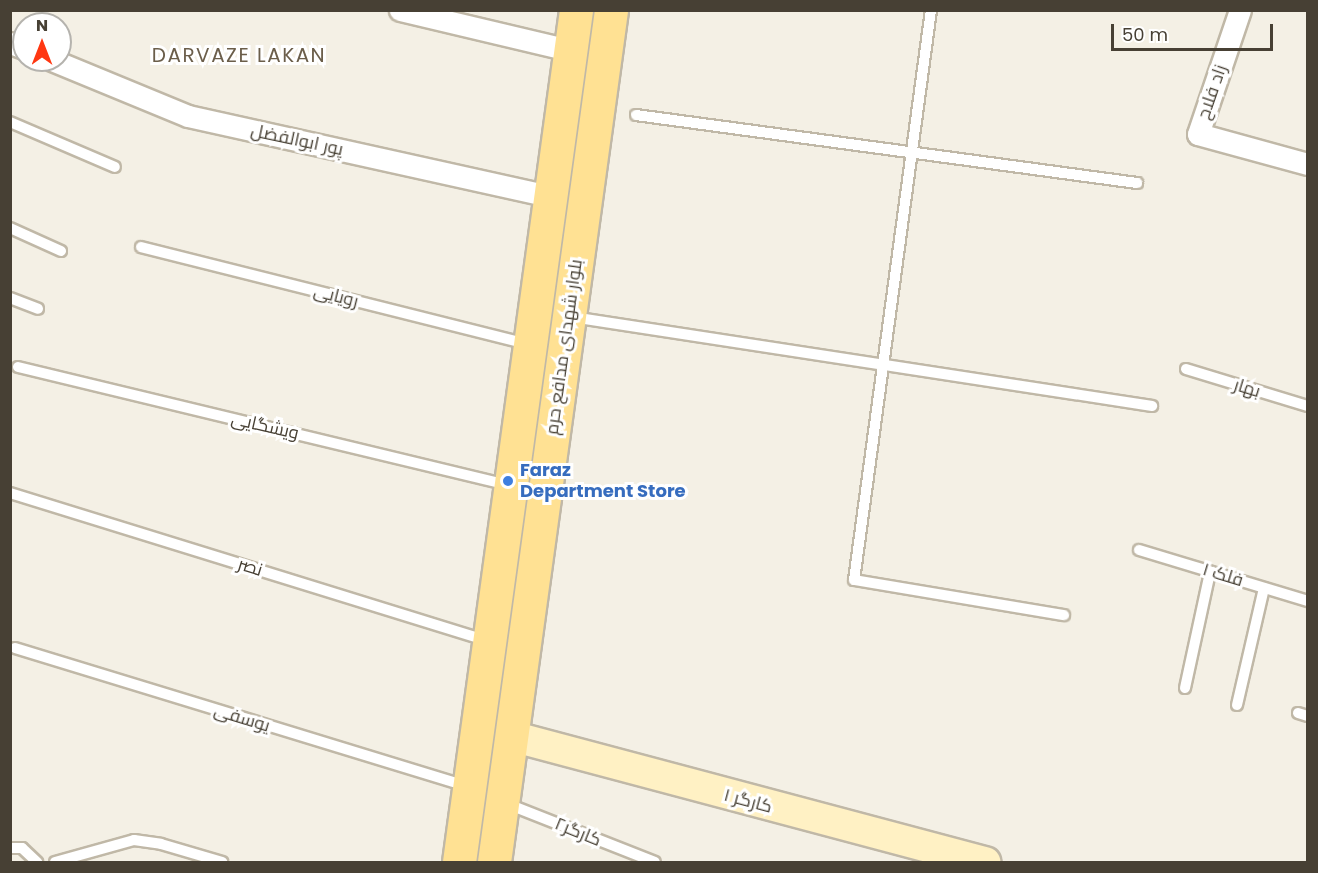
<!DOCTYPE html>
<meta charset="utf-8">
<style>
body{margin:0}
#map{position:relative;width:1318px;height:873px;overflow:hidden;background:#f4f0e5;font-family:Poppins,Cairo,sans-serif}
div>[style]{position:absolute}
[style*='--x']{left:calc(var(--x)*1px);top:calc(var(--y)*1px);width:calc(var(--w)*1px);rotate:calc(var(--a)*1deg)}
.roads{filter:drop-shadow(2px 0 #c0b8a7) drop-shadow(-2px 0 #c0b8a7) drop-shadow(0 2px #c0b8a7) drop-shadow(0 -2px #c0b8a7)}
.lane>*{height:10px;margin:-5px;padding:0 5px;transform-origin:5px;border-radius:5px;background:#fff}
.street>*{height:21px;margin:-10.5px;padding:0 10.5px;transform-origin:10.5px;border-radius:10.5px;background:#fff}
.secondary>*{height:30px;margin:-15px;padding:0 15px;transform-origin:15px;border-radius:15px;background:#fff1c4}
.primary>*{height:33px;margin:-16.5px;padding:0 16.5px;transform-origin:16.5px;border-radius:16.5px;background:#ffe193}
.dots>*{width:16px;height:16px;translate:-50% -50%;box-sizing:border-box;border:3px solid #fff;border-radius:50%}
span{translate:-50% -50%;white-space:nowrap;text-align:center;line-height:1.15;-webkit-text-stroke:6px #fff;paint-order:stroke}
.street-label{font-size:18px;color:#474034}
.shop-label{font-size:18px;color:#366cbe;font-weight:700}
.left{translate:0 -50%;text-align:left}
.neighbourhood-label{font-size:20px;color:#6b5e4a;letter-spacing:1.5px}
.frame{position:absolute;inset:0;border:12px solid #474034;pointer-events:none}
.north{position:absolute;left:12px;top:12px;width:60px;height:60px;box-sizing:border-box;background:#fff;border:2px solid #b5b3ae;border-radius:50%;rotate:0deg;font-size:16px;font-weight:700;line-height:24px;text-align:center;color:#474034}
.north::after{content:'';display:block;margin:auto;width:21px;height:27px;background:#ff3711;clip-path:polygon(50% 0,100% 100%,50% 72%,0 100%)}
.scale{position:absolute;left:1111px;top:24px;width:162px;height:27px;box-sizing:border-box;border:3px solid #474034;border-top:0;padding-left:8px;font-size:18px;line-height:21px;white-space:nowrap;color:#474034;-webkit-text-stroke:4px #fff;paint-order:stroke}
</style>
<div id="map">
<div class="roads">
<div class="lane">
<i style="--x:931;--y:10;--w:575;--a:97.69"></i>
<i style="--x:854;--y:580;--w:213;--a:9.5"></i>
<i style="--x:636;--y:115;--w:506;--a:7.73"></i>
<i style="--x:10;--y:122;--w:114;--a:23.2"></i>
<i style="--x:10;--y:228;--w:56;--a:24.3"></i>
<i style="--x:141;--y:247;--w:399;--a:14.1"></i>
<i style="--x:10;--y:298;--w:30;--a:21"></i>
<i style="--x:572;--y:317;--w:587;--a:8.72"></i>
<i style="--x:18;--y:367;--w:504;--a:13.54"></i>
<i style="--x:1186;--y:369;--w:127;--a:16.9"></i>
<i style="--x:10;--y:493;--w:498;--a:17.2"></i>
<i style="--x:1139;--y:550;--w:177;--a:16.8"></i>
<i style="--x:15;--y:648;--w:471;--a:17"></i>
<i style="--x:1185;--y:688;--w:119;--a:-77.8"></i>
<i style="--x:1237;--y:705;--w:120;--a:-77"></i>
<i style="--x:1298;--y:713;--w:10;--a:17"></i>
<i style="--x:505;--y:803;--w:161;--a:21.5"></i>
<i style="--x:10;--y:848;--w:12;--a:0"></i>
<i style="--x:22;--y:848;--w:21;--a:43"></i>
<i style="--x:55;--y:862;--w:82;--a:-15.6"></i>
<i style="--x:134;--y:840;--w:27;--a:8"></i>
<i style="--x:161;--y:844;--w:64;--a:16.4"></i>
</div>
<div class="street">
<i style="--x:400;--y:10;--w:174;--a:13.3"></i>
<i style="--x:1240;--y:10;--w:131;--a:108.7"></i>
<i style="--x:1198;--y:134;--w:114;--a:15.3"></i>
<i style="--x:10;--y:43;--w:15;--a:20"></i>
<i style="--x:52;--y:60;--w:147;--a:22.4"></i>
<i style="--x:188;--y:116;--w:371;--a:12.5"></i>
</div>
<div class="secondary">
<i style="--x:511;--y:736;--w:491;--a:14.9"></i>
</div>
<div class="primary">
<i style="--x:459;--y:862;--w:860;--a:-82.18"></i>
<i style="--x:494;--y:862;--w:860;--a:-82.18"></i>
</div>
</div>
<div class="dots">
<i style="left:508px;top:481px;background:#3f7fe0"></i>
</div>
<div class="street-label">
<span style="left:1212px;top:92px;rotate:-71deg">زاد فلاح</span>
<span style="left:297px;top:140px;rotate:12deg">پور ابوالفضل</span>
<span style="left:336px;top:296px;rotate:14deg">رویایی</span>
<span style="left:564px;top:347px;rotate:-82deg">بلوار شهدای مدافع حرم</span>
<span style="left:1247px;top:388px;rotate:17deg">بهار</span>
<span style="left:265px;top:426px;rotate:13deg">ویشگایی</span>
<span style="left:250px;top:567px;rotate:17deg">نصر</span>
<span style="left:1223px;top:575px;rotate:17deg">فلک ۱</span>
<span style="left:242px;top:718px;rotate:17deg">یوسفی</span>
<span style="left:748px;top:801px;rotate:15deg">کارگر ۱</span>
<span style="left:578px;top:832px;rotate:22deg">کارگر۲</span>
</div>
<div class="shop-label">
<span class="left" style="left:520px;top:481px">Faraz<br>Department Store</span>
</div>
<div class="neighbourhood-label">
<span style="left:239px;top:55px">DARVAZE LAKAN</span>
</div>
<div class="frame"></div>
<div class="north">N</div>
<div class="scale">50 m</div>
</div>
